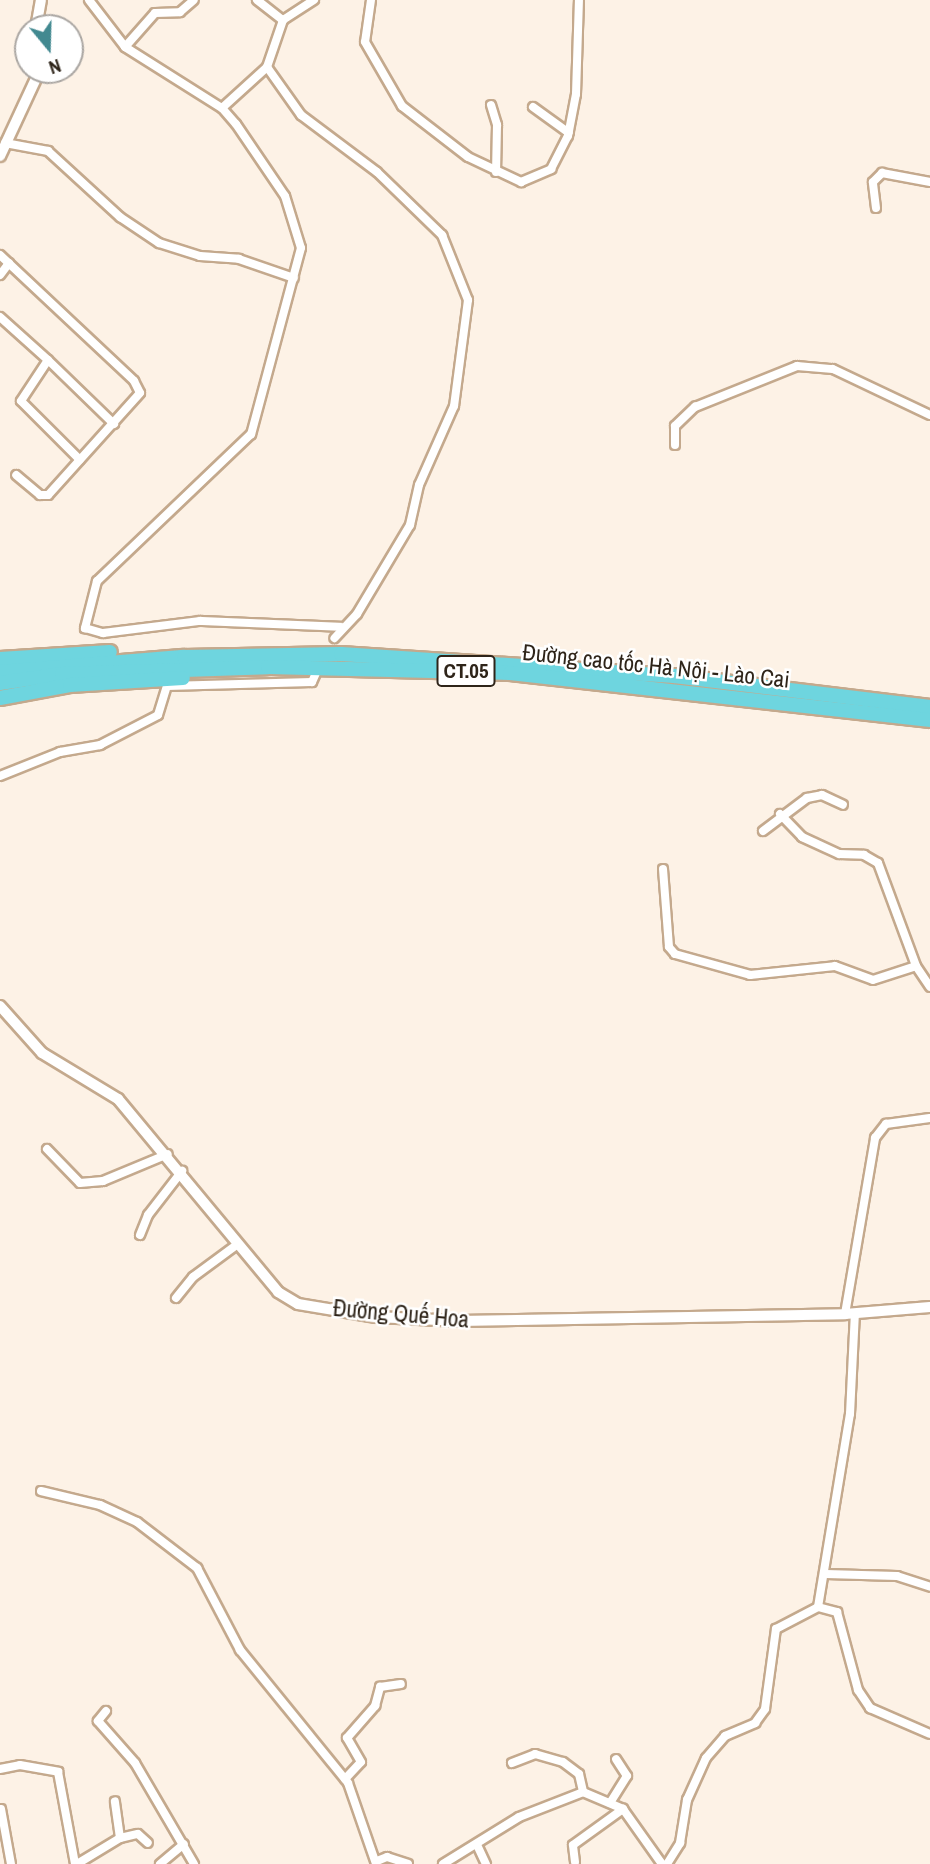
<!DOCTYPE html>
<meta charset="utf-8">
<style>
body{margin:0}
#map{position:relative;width:930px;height:1864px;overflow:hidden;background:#fdf2e6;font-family:"Archivo Narrow",sans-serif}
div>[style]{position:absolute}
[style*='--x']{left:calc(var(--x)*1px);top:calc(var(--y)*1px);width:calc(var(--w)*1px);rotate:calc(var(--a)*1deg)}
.roads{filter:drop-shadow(2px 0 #c4a98d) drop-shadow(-2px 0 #c4a98d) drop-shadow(0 2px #c4a98d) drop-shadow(0 -2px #c4a98d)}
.street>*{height:8px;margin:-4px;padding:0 4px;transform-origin:4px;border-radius:4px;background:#fff}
.secondary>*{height:10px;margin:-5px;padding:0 5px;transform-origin:5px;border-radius:5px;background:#fff}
.highway>*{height:14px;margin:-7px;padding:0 7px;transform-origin:7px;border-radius:7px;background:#6ed5df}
span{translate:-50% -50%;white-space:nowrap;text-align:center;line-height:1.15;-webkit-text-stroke:5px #fff;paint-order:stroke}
.shield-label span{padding:2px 5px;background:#fff;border:2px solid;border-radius:5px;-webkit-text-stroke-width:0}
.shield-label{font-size:21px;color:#2e2419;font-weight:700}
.street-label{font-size:23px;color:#2e2419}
.north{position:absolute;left:14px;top:14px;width:70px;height:70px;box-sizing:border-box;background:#fff;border:2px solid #aba7a3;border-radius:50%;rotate:161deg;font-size:19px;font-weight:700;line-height:28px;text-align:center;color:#2e2419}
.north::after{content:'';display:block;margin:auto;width:24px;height:32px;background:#428990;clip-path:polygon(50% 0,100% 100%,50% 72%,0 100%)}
</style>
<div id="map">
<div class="roads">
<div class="street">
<i style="--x:89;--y:0;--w:59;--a:52.5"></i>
<i style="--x:125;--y:47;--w:115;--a:32.2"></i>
<i style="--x:222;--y:108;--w:21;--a:49"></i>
<i style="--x:236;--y:124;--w:87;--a:55.8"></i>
<i style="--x:285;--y:196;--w:54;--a:72.9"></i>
<i style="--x:301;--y:248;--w:193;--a:105"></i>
<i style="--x:251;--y:434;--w:213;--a:136.3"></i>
<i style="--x:97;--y:581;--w:49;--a:104.3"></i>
<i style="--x:85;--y:628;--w:19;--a:16"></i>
<i style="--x:103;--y:633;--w:98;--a:-7.1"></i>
<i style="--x:200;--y:621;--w:141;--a:2.4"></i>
<i style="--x:257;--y:0;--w:33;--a:38"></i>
<i style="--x:371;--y:0;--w:42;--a:98.1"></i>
<i style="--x:365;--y:42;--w:74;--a:60"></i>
<i style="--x:402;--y:106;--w:83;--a:37.7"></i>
<i style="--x:468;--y:157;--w:59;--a:25.3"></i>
<i style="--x:521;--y:182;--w:33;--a:-23"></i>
<i style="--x:551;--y:169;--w:37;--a:-63"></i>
<i style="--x:568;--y:136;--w:43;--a:-79.2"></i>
<i style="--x:576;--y:94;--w:94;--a:-88.2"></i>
<i style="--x:125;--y:47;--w:45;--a:-48.6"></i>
<i style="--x:155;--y:13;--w:25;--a:-2"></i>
<i style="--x:180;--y:12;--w:18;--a:-41"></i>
<i style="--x:267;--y:67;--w:59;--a:54.7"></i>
<i style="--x:301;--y:115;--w:95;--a:36.9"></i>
<i style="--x:377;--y:172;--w:91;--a:44.1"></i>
<i style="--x:442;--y:235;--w:70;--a:68.2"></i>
<i style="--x:468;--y:300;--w:107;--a:97.5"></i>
<i style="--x:454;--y:406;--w:86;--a:113.9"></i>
<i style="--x:419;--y:485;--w:41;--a:102.7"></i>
<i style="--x:410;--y:525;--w:104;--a:120.8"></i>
<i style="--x:357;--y:614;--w:33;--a:133"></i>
<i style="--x:491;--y:105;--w:21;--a:73"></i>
<i style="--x:497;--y:125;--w:47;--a:91.2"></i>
<i style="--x:533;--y:107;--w:44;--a:35.8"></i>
<i style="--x:222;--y:108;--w:61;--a:-42.3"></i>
<i style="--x:267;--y:67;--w:50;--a:-71.2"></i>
<i style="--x:283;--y:20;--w:37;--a:-33"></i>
<i style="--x:5;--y:143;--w:44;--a:10.5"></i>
<i style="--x:48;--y:151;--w:98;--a:42.5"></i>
<i style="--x:120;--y:217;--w:47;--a:33.7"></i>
<i style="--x:159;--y:243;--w:43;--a:17.6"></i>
<i style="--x:200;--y:256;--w:39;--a:4"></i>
<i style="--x:239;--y:259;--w:58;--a:19.1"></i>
<i style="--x:876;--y:208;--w:26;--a:-97"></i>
<i style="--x:873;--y:182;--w:13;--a:-45"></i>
<i style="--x:882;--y:173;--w:49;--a:10.6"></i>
<i style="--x:0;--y:255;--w:184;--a:43.2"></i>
<i style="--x:134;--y:381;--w:13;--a:63"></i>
<i style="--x:140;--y:393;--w:137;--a:132"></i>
<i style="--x:48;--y:495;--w:8;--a:180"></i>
<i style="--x:40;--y:495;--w:31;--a:-140"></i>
<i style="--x:0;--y:275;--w:15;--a:-53"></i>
<i style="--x:0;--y:317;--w:64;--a:41.9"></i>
<i style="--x:48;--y:360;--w:49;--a:123.4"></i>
<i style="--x:21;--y:401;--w:83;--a:45"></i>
<i style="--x:48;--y:360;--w:92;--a:44.1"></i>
<i style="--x:675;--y:445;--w:19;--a:-90"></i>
<i style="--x:675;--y:426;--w:28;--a:-44"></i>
<i style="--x:695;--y:407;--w:110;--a:-21.9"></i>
<i style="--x:797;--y:366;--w:36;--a:5"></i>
<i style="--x:833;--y:369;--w:107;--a:25.4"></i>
<i style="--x:0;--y:776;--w:65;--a:-21.8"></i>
<i style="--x:60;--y:752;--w:41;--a:-9.9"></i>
<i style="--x:100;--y:745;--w:65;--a:-27.3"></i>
<i style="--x:158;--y:715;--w:30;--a:-73"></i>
<i style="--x:167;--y:686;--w:145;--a:-1.6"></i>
<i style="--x:312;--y:682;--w:17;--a:-66"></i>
<i style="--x:780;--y:814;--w:32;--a:46"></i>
<i style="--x:802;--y:837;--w:41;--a:24.7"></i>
<i style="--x:839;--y:854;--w:25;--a:2"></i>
<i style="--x:864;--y:855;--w:16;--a:30"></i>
<i style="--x:878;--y:863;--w:110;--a:69.7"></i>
<i style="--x:916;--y:966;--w:25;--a:56"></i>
<i style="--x:763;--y:831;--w:55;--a:-36.9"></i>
<i style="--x:807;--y:798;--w:15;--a:-11"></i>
<i style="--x:822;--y:795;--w:23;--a:25"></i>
<i style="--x:663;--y:869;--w:78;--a:85.6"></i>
<i style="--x:669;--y:947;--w:9;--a:49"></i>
<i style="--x:675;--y:954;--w:78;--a:15.6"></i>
<i style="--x:750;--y:975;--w:85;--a:-6"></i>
<i style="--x:835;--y:966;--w:40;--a:20.2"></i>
<i style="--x:873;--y:980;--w:45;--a:-18"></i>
<i style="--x:47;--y:1149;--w:47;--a:45.9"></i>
<i style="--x:80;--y:1183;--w:23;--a:-5"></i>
<i style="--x:103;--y:1181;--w:70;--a:-22.6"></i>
<i style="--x:140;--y:1235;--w:22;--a:-68"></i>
<i style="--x:148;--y:1215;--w:56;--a:-52.3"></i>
<i style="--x:176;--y:1298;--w:27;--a:-51"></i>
<i style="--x:193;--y:1277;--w:56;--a:-36.3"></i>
<i style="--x:845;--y:1314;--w:179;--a:-80.3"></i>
<i style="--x:875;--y:1138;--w:18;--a:-52"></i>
<i style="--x:886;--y:1124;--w:44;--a:-7.8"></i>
<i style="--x:41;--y:1491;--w:61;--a:13.3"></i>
<i style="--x:100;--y:1505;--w:41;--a:24.7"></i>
<i style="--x:137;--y:1522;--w:76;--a:37.5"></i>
<i style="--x:197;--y:1568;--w:93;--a:62.3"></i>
<i style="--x:240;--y:1650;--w:171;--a:50.9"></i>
<i style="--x:348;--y:1783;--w:86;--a:70.9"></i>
<i style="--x:826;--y:1574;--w:71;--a:1.6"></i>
<i style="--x:897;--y:1576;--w:35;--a:18"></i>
<i style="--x:818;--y:1607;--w:20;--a:15"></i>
<i style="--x:837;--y:1612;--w:81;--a:74.9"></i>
<i style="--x:858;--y:1690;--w:22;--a:56"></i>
<i style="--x:870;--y:1708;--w:65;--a:23.4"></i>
<i style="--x:106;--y:1711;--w:13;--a:129"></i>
<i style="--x:98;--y:1721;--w:56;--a:48.6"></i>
<i style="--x:135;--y:1763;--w:117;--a:59.7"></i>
<i style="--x:512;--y:1763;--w:25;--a:-21"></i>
<i style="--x:535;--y:1754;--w:29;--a:16"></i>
<i style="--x:563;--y:1762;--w:20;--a:37"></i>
<i style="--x:579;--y:1774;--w:18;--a:77"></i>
<i style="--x:0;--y:1769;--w:20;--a:-11"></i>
<i style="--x:20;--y:1765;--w:39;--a:10"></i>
<i style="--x:58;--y:1772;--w:94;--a:79.5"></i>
<i style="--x:345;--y:1779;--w:23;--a:-47"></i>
<i style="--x:361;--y:1762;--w:28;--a:-120"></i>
<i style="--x:347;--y:1738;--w:43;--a:-48.8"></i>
<i style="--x:375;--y:1706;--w:20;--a:-75"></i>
<i style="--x:380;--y:1687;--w:21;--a:-8"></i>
<i style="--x:610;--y:1803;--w:32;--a:-58"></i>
<i style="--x:627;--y:1776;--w:20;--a:-123"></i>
<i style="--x:1;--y:1809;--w:56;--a:79.7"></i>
<i style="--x:120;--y:1838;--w:18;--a:-13"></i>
<i style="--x:138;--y:1834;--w:13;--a:42"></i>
<i style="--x:478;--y:1847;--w:19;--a:65"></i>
<i style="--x:377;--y:1861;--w:11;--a:-22"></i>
<i style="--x:387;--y:1857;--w:22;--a:18"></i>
<i style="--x:575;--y:1862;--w:17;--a:-97"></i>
<i style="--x:573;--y:1845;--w:62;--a:-35.8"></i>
<i style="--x:77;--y:1864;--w:50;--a:-31.2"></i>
<i style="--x:120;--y:1838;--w:37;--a:-98"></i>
<i style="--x:160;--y:1864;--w:31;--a:-40"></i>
<i style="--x:443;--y:1864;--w:89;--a:-31.7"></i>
<i style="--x:519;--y:1817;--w:69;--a:-21.3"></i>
<i style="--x:583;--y:1792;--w:43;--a:23"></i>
<i style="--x:623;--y:1809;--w:67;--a:54.7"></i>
<i style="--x:667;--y:1864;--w:25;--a:-58"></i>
<i style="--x:680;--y:1843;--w:44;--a:-80.8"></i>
<i style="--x:687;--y:1800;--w:46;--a:-65.7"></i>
<i style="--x:706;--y:1758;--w:29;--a:-49"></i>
<i style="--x:725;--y:1736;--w:33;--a:-23"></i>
<i style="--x:755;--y:1723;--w:17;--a:-54"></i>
<i style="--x:765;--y:1709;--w:81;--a:-82.2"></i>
<i style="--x:776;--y:1629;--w:47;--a:-27.6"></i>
<i style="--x:818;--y:1607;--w:196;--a:-80.6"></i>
<i style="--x:850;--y:1414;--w:101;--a:-87.2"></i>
</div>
<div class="secondary">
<i style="--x:36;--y:28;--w:28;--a:-80"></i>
<i style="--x:0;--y:156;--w:95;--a:-65.1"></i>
<i style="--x:0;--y:1006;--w:63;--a:48.2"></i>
<i style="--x:42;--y:1053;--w:89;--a:31.2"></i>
<i style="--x:118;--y:1099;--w:251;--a:50.3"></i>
<i style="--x:278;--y:1292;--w:23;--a:31"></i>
<i style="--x:298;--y:1304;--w:79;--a:9.5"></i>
<i style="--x:376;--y:1317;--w:83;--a:2.8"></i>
<i style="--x:459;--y:1321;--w:386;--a:-1"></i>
<i style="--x:845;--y:1314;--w:85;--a:-4.7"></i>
</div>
<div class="highway">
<i style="--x:0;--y:659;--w:110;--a:-3.6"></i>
<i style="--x:0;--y:672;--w:185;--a:-4.7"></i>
<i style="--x:184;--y:657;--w:157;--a:-1.1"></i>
<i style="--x:341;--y:654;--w:334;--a:3.8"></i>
<i style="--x:674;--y:676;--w:258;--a:6.9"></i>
<i style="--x:0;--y:683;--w:63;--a:-8.3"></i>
<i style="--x:62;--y:674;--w:206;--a:-1.9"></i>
<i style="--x:268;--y:667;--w:242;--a:1.4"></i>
<i style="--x:510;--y:673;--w:423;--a:6.4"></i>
<i style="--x:0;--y:698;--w:71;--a:-10.5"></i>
<i style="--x:70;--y:685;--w:113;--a:-3.5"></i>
</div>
</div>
<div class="shield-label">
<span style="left:466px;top:671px">CT.05</span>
</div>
<div class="street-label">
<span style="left:656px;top:666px;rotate:6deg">Đường cao tốc Hà Nội - Lào Cai</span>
<span style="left:401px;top:1314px;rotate:5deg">Đường Quế Hoa</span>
</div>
<div class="north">N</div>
</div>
